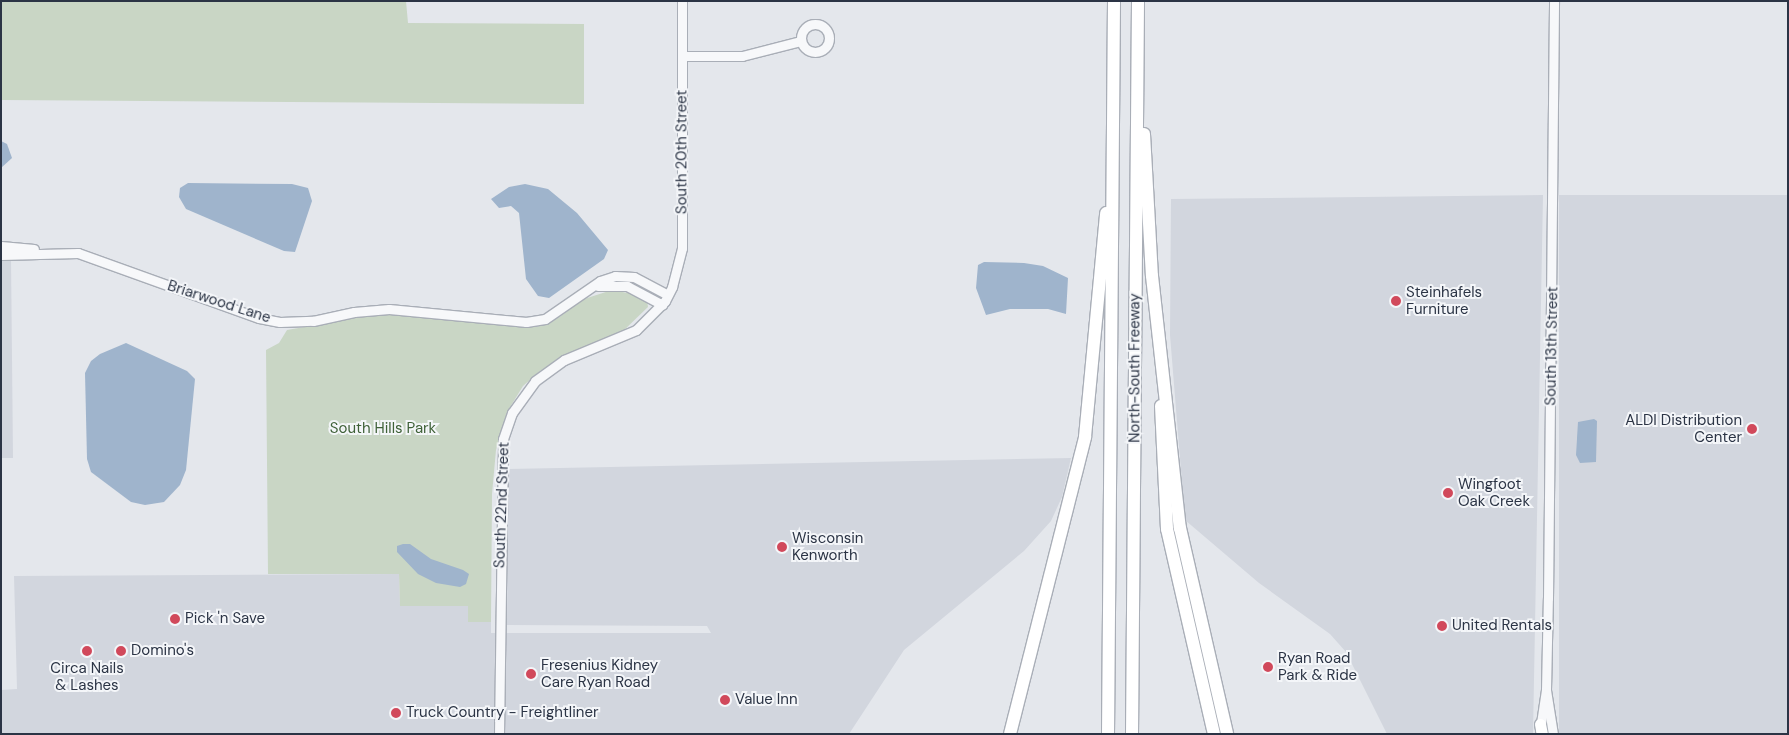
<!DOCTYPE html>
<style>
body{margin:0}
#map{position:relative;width:1789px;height:735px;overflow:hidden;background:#e4e7ec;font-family:"DM Sans",sans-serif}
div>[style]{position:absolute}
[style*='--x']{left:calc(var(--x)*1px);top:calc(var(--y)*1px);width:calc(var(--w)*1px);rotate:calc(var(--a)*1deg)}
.built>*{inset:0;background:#d2d6de;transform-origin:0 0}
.green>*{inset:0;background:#c9d6c5}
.water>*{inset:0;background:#9fb4cc}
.roads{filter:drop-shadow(1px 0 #a9aeb7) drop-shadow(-1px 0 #a9aeb7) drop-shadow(0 1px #a9aeb7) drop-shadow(0 -1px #a9aeb7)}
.minor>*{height:9px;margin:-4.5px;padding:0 4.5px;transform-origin:4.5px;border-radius:4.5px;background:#f7f8fa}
.minor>.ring{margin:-4.5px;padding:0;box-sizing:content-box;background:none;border:9px solid #f7f8fa;border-radius:50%}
.major>*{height:11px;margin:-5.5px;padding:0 5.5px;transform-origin:5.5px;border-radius:5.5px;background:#fff}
.highway>*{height:12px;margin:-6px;padding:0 6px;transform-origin:6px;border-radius:6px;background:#fff}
.dots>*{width:14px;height:14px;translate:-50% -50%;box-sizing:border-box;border:2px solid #f4f6f9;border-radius:50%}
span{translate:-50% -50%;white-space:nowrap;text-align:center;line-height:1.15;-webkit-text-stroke:4px #f4f6f9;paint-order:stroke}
.street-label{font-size:15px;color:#2b3445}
.poi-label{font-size:15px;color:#2b3445}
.left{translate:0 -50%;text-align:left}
.right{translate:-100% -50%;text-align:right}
.park-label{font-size:15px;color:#3f6138}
.frame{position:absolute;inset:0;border:2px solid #2b3445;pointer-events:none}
</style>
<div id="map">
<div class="built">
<i style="clip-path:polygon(1543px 195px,1533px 734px,1387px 734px,1346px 652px,1330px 634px,1259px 583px,1185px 520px,1170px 335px,1171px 199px)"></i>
<i style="left:1559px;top:195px;width:229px;height:539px"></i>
<i style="clip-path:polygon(11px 258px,13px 458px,1px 458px,1px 259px)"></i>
<i style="clip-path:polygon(1071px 458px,1062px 497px,1051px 521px,1024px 551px,904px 650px,849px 734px,1px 734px,1px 690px,17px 689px,14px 576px,399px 574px,400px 605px,468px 606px,468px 622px,491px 622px,491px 633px,711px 633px,707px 626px,507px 625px,508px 469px)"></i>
</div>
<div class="green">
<i style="clip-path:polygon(1px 1px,406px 1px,408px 23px,584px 24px,584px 104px,1px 100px)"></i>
<i style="clip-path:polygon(612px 290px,638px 295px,647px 300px,648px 307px,620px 334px,572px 353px,540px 371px,523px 386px,507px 412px,496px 450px,492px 494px,491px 622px,468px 622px,468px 606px,400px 606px,399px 574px,268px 574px,266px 350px,279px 343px,287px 330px,379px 314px,537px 327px,561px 316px,581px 300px)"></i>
</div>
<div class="water">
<i style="clip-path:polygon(1px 141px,7px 144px,12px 158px,1px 168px)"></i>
<i style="clip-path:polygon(188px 183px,292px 184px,308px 188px,312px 201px,295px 252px,284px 251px,186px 209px,179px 197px,180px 188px)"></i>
<i style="clip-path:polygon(525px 184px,548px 189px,577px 213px,608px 250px,604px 259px,549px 298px,538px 296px,526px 279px,519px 213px,511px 206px,499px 208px,491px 199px,509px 187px)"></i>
<i style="clip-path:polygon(984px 262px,1024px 263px,1043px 266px,1068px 278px,1066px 314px,1048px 309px,1010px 309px,986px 315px,976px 288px,978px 265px)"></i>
<i style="clip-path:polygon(126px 343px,187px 371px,195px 379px,186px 470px,180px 485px,164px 502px,145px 505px,131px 502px,91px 472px,87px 459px,85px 373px,91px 361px,100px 354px)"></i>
<i style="clip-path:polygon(1594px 419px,1597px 421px,1596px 462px,1580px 463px,1576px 455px,1578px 422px)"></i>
<i style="clip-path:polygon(403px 544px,410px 544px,431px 559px,463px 570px,469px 574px,466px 584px,460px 587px,436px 583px,418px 574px,397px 552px,397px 546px)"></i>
</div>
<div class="roads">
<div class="minor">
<i class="ring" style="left:801px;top:24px;width:19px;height:19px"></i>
<i style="--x:683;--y:56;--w:59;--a:0"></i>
<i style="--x:742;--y:56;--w:61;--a:-14.3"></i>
<i style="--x:1;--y:246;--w:33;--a:5"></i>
<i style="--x:1;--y:255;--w:77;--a:-1.5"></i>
<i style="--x:78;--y:253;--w:192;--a:19.8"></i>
<i style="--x:259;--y:318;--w:21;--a:11"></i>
<i style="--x:280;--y:322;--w:33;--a:-2"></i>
<i style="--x:313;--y:321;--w:42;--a:-12.4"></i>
<i style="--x:354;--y:312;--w:35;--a:-5"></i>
<i style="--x:389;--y:309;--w:138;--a:5.4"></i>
<i style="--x:526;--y:322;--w:19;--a:-9"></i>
<i style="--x:545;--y:319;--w:67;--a:-34.6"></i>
<i style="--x:600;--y:281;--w:16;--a:-18"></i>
<i style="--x:615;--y:276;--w:19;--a:3"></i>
<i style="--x:634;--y:277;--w:38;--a:28"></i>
<i style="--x:598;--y:286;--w:29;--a:0"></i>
<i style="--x:627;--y:286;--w:40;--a:28"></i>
<i style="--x:1546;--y:690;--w:45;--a:81"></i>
<i style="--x:1540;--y:730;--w:40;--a:-81.5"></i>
<i style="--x:1546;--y:690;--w:92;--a:-88.8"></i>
<i style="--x:1548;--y:598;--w:597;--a:-89.42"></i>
<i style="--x:499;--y:734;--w:295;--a:-89.2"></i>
<i style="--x:503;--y:439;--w:28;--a:-71"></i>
<i style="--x:512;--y:413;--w:39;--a:-54"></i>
<i style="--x:535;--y:381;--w:36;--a:-36"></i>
<i style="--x:564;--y:360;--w:78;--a:-22.6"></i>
<i style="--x:636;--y:330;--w:41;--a:-45"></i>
<i style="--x:665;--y:301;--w:16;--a:-63"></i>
<i style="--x:672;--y:287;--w:40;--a:-75.6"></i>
<i style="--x:682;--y:248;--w:247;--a:-90"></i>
</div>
<div class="major">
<i style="--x:1540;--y:724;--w:10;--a:79"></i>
</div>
<div class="highway">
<i style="--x:1144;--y:134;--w:142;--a:86.8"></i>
<i style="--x:1152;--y:276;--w:254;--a:83.7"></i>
<i style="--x:1180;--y:528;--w:211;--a:77.1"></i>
<i style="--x:1161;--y:406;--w:123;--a:87.2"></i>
<i style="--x:1167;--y:529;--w:210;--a:77.1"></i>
<i style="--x:1010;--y:734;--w:306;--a:-75.8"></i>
<i style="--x:1085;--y:437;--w:225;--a:-84.6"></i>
<i style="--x:1108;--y:734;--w:733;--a:-89.53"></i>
<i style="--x:1132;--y:734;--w:733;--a:-89.53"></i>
</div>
</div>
<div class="dots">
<i style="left:1396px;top:301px;background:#d1495b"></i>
<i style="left:1752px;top:429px;background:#d1495b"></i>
<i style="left:1448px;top:493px;background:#d1495b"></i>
<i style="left:782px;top:547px;background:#d1495b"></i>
<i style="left:175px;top:619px;background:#d1495b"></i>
<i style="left:1442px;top:626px;background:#d1495b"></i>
<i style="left:87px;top:651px;background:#d1495b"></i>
<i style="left:121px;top:651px;background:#d1495b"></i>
<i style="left:1268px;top:667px;background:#d1495b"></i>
<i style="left:531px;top:674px;background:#d1495b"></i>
<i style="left:725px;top:700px;background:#d1495b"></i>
<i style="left:396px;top:713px;background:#d1495b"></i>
</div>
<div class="street-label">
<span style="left:682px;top:152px;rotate:-90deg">South 20th Street</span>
<span style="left:219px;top:302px;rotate:18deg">Briarwood Lane</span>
<span style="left:1552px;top:346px;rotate:-89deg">South 13th Street</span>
<span style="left:1135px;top:368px;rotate:-90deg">North-South Freeway</span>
<span style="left:502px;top:505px;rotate:-88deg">South 22nd Street</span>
</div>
<div class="poi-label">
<span class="left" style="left:1406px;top:301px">Steinhafels<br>Furniture</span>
<span class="right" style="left:1742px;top:429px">ALDI Distribution<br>Center</span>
<span class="left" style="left:1458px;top:493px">Wingfoot<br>Oak Creek</span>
<span class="left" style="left:792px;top:547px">Wisconsin<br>Kenworth</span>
<span class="left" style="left:185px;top:619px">Pick 'n Save</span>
<span class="left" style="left:1452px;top:626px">United Rentals</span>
<span class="left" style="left:131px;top:651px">Domino's</span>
<span class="left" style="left:1278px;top:667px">Ryan Road<br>Park &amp; Ride</span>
<span class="left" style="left:541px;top:674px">Fresenius Kidney<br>Care Ryan Road</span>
<span style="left:87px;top:677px">Circa Nails<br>&amp; Lashes</span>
<span class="left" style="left:735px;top:700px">Value Inn</span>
<span class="left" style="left:406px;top:713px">Truck Country - Freightliner</span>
</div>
<div class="park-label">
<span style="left:383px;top:429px">South Hills Park</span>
</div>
<div class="frame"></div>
</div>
